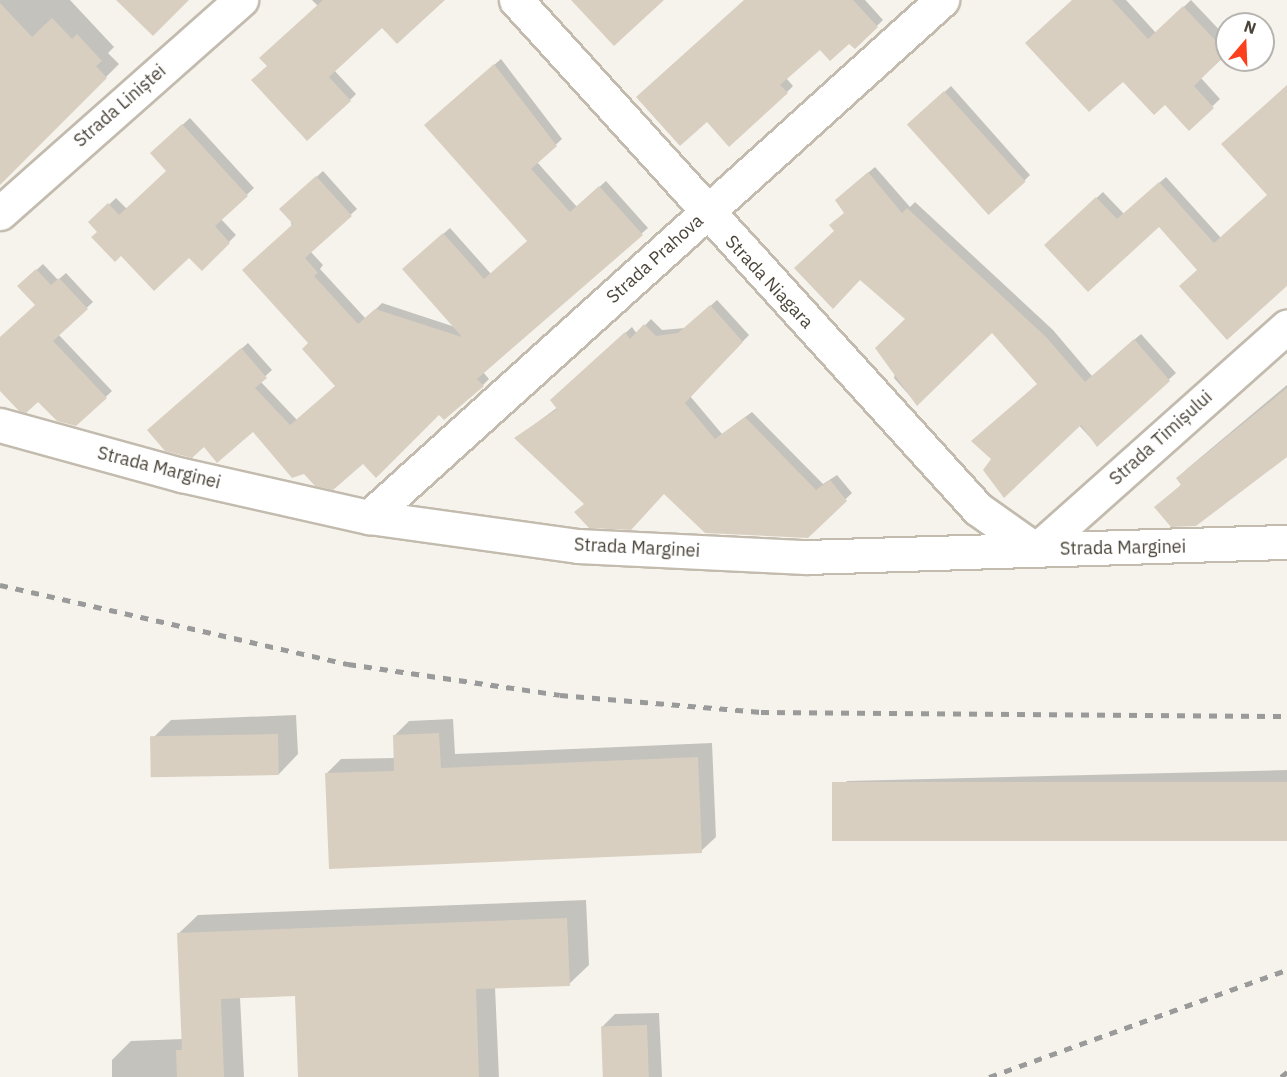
<!DOCTYPE html>
<meta charset="utf-8">
<style>
body{margin:0}
#map{position:relative;width:1287px;height:1077px;overflow:hidden;background:#f6f3ec;font-family:"IBM Plex Sans",sans-serif}
div>[style]{position:absolute}
[style*='--x']{left:calc(var(--x)*1px);top:calc(var(--y)*1px);width:calc(var(--w)*1px);rotate:calc(var(--a)*1deg)}
.shadow>*{inset:0;background:#0003}
.building>*{inset:0;background:#d8cfc1;transform-origin:0 0}
.roads{filter:drop-shadow(2px 0 #c2bbae) drop-shadow(-2px 0 #c2bbae) drop-shadow(0 2px #c2bbae) drop-shadow(0 -2px #c2bbae)}
.minor>*{height:33px;margin:-16.5px;padding:0 16.5px;transform-origin:16.5px;border-radius:16.5px;background:#fff}
.rail>*{height:4.5px;margin-top:-2.25px;transform-origin:0;background:repeating-linear-gradient(90deg,#9a9a9a 0 8px,transparent 0 16px)}
span{translate:-50% -50%;white-space:nowrap;text-align:center;line-height:1.15;-webkit-text-stroke:4.5px #fff;paint-order:stroke}
.street-label{font-size:18px;color:#4b4439}
.north{position:absolute;left:1215px;top:12px;width:60px;height:60px;box-sizing:border-box;background:#fff;border:2px solid #b7b4b0;border-radius:50%;rotate:19deg;font-size:16px;font-weight:700;line-height:24px;text-align:center;color:#4b4439}
.north::after{content:'';display:block;margin:auto;width:21px;height:27px;background:#fc3f1d;clip-path:polygon(50% 0,100% 100%,50% 72%,0 100%)}
</style>
<div id="map">
<div class="shadow">
<i style="clip-path:polygon(0 0,70px 0,114px 47px,108px 53px,119px 64px,6px 177px,0 170px)"></i>
<i style="clip-path:polygon(312px 0,442px 0,382px 26px,334px 70px,356px 94px,350px 100px,269px 66px,318px 6px)"></i>
<i style="clip-path:polygon(746px 0,865px 0,883px 20px,855px 47px,849px 42px,820px 48px,786px 78px,793px 86px,787px 92px,707px 120px)"></i>
<i style="clip-path:polygon(1073px 0,1126px 0,1156px 33px,1191px 0,1227px 38px,1227px 54px,1201px 78px,1220px 99px,1189px 129px)"></i>
<i style="clip-path:polygon(501px 59px,562px 139px,537px 162px,577px 207px,606px 181px,648px 228px,483px 372px,489px 379px,483px 385px,363px 462px,305px 472px,253px 430px,204px 445px,155px 424px,248px 343px,272px 370px,260px 381px,297px 420px,337px 386px,310px 343px,288px 203px,323px 171px,357px 209px,310px 251px,323px 265px,320px 269px,366px 319px,382px 303px,455px 327px,410px 263px,450px 228px,491px 274px,528px 241px,432px 119px)"></i>
<i style="clip-path:polygon(951px 86px,1030px 175px,1024px 181px,915px 119px)"></i>
<i style="clip-path:polygon(1287px 86px,1287px 284px,1199px 270px,1159px 225px,1053px 238px,1103px 192px,1124px 214px,1166px 177px,1221px 238px,1269px 195px)"></i>
<i style="clip-path:polygon(190px 118px,254px 188px,221px 219px,236px 235px,202px 269px,189px 256px,99px 232px,91px 222px,116px 198px,127px 209px,168px 170px,159px 146px)"></i>
<i style="clip-path:polygon(875px 167px,910px 207px,915px 202px,1053px 330px,1092px 376px,1141px 334px,1176px 373px,1097px 445px,993px 331px,917px 404px,894px 378px,907px 318px,836px 231px,845px 212px,844px 193px)"></i>
<i style="clip-path:polygon(43px 264px,58px 280px,66px 273px,93px 302px,58px 334px,112px 391px,76px 425px,38px 399px,0 388px,0 338px,36px 305px,19px 286px)"></i>
<i style="clip-path:polygon(717px 300px,749px 335px,690px 396px,722px 434px,752px 412px,823px 484px,837px 475px,852px 493px,806px 537px,664px 492px,585px 503px,516px 438px,558px 407px,558px 394px,632px 327px,637px 334px,651px 319px,662px 330px,686px 328px)"></i>
<i style="clip-path:polygon(1287px 385px,1287px 456px,1156px 507px,1182px 484px,1178px 478px,1188px 468px)"></i>
<i style="clip-path:polygon(296px 715px,298px 754px,279px 774px,151px 740px,171px 720px)"></i>
<i style="clip-path:polygon(453px 719px,455px 754px,712px 743px,716px 837px,701px 851px,330px 867px,326px 774px,341px 759px,395px 758px,394px 736px,409px 721px)"></i>
<i style="clip-path:polygon(1287px 770px,1287px 839px,834px 794px,847px 781px)"></i>
<i style="clip-path:polygon(586px 900px,589px 965px,569px 984px,495px 987px,499px 1077px,300px 1077px,296px 995px,240px 997px,244px 1077px,112px 1077px,112px 1060px,131px 1041px,183px 1039px,178px 934px,198px 915px)"></i>
<i style="clip-path:polygon(659px 1013px,662px 1077px,604px 1077px,602px 1027px,615px 1014px)"></i>
</div>
<div class="building">
<i style="clip-path:polygon(116px 0,189px 0,153px 36px)"></i>
<i style="clip-path:polygon(323px 0,445px 0,397px 44px,382px 28px,329px 77px,351px 101px,307px 141px,251px 80px,267px 66px,259px 58px)"></i>
<i style="clip-path:polygon(571px 0,664px 0,614px 46px)"></i>
<i style="clip-path:polygon(744px 0,853px 0,878px 27px,855px 49px,849px 44px,830px 61px,820px 50px,780px 85px,788px 93px,729px 147px,707px 122px,680px 146px,636px 97px)"></i>
<i style="clip-path:polygon(1072px 0,1112px 0,1148px 39px,1183px 6px,1227px 53px,1194px 86px,1214px 108px,1189px 131px,1165px 105px,1154px 115px,1123px 82px,1089px 112px,1025px 43px)"></i>
<i style="clip-path:polygon(0 3px,32px 37px,52px 18px,72px 39px,77px 34px,102px 61px,96px 66px,107px 78px,0 185px)"></i>
<i style="clip-path:polygon(494px 64px,557px 146px,531px 169px,570px 212px,599px 186px,643px 235px,477px 379px,484px 386px,444px 420px,439px 415px,376px 478px,363px 464px,333px 490px,315px 486px,304px 474px,292px 478px,253px 432px,217px 463px,204px 447px,192px 458px,165px 451px,147px 430px,241px 348px,267px 378px,255px 388px,290px 425px,335px 386px,302px 349px,308px 343px,242px 270px,293px 224px,279px 209px,316px 176px,352px 216px,305px 258px,318px 273px,314px 276px,358px 324px,375px 309px,462px 337px,402px 269px,443px 233px,484px 279px,527px 241px,424px 125px)"></i>
<i style="clip-path:polygon(1287px 85px,1287px 286px,1227px 340px,1179px 286px,1197px 270px,1159px 227px,1088px 292px,1044px 245px,1096px 197px,1117px 219px,1159px 182px,1214px 243px,1267px 195px,1221px 144px)"></i>
<i style="left:944px;top:91px;width:122px;height:50px;rotate:48deg"></i>
<i style="clip-path:polygon(182px 124px,248px 196px,215px 226px,230px 243px,202px 271px,189px 258px,154px 291px,121px 256px,115px 262px,91px 237px,97px 232px,88px 222px,108px 203px,119px 215px,166px 171px,150px 153px)"></i>
<i style="clip-path:polygon(868px 172px,902px 213px,907px 208px,1046px 337px,1085px 382px,1134px 339px,1170px 381px,1097px 447px,1081px 425px,1004px 498px,983px 470px,991px 459px,971px 441px,1037px 384px,992px 333px,917px 406px,875px 348px,905px 319px,860px 280px,833px 309px,794px 268px,834px 231px,829px 225px,844px 213px,835px 200px)"></i>
<i style="clip-path:polygon(36px 269px,51px 285px,59px 278px,88px 309px,53px 341px,107px 398px,76px 426px,57px 421px,38px 402px,26px 413px,19px 411px,0 391px,0 337px,35px 305px,17px 286px)"></i>
<i style="clip-path:polygon(710px 305px,743px 342px,685px 403px,715px 439px,745px 417px,816px 490px,830px 480px,847px 501px,808px 538px,705px 533px,664px 494px,631px 530px,589px 528px,574px 512px,584px 504px,514px 438px,557px 409px,550px 400px,625px 332px,630px 339px,644px 324px,656px 336px,678px 333px)"></i>
<i style="clip-path:polygon(1287px 388px,1287px 457px,1196px 526px,1171px 527px,1154px 507px,1181px 485px,1176px 478px)"></i>
<i style="clip-path:polygon(439px 733px,441px 768px,698px 757px,702px 853px,329px 869px,325px 773px,394px 771px,393px 735px)"></i>
<i style="left:278px;top:734px;width:41px;height:128px;rotate:89deg"></i>
<i style="left:1287px;top:782px;width:59px;height:455px;rotate:90deg"></i>
<i style="clip-path:polygon(567px 918px,570px 986px,476px 989px,479px 1077px,298px 1077px,295px 996px,221px 999px,224px 1077px,177px 1077px,176px 1050px,182px 1050px,177px 933px)"></i>
<i style="left:647px;top:1025px;width:52px;height:46px;rotate:88deg"></i>
</div>
<div class="roads">
<div class="minor">
<i style="--x:516;--y:0;--w:687;--a:47.77"></i>
<i style="--x:978;--y:509;--w:71;--a:35.3"></i>
<i style="--x:1036;--y:550;--w:336;--a:-41.7"></i>
<i style="--x:0;--y:213;--w:322;--a:-41.5"></i>
<i style="--x:0;--y:425;--w:189;--a:15.4"></i>
<i style="--x:182;--y:475;--w:192;--a:12.7"></i>
<i style="--x:369;--y:517;--w:211;--a:7.9"></i>
<i style="--x:578;--y:546;--w:228;--a:2.8"></i>
<i style="--x:806;--y:557;--w:481;--a:-1.8"></i>
<i style="--x:369;--y:517;--w:772;--a:-42.06"></i>
</div>
</div>
<div class="rail">
<i style="--x:0;--y:585;--w:357;--a:12.8"></i>
<i style="--x:348;--y:664;--w:214;--a:8.3"></i>
<i style="--x:560;--y:695;--w:202;--a:4.8"></i>
<i style="--x:761;--y:712;--w:526;--a:0.44"></i>
<i style="--x:989;--y:1077;--w:317;--a:-19.8"></i>
<i style="--x:1281;--y:1077;--w:8;--a:-40"></i>
</div>
<div class="street-label">
<span style="left:120px;top:106px;rotate:-41deg">Strada Liniștei</span>
<span style="left:655px;top:259px;rotate:-42deg">Strada Prahova</span>
<span style="left:769px;top:282px;rotate:47deg">Strada Niagara</span>
<span style="left:1161px;top:438px;rotate:-42deg">Strada Timișului</span>
<span style="left:159px;top:468px;rotate:14deg">Strada Marginei</span>
<span style="left:637px;top:548px;rotate:3deg">Strada Marginei</span>
<span style="left:1123px;top:548px;rotate:-1deg">Strada Marginei</span>
</div>
<div class="north">N</div>
</div>
